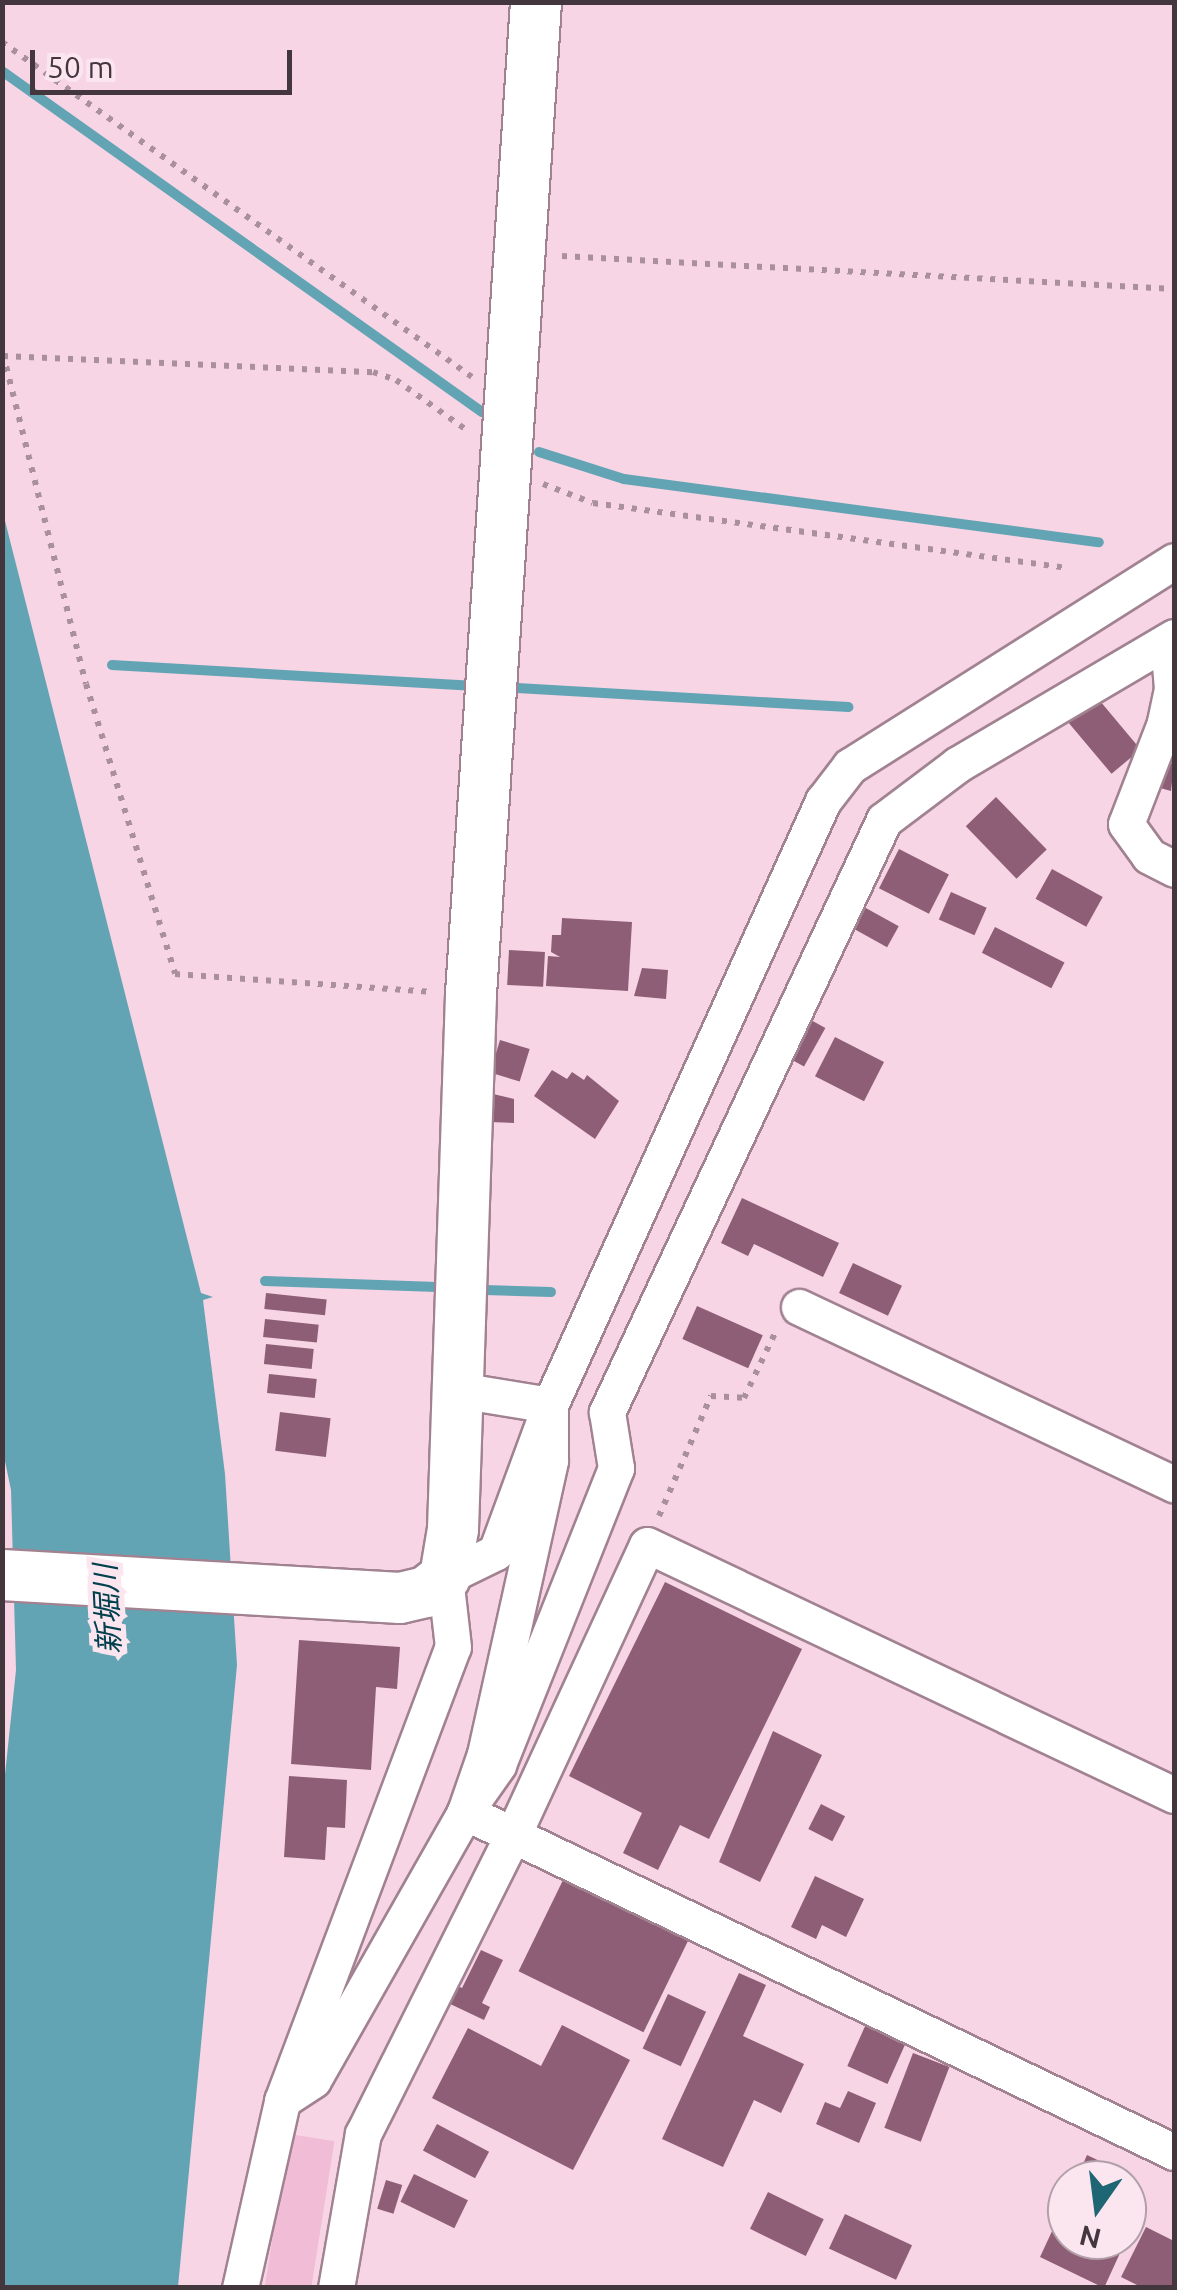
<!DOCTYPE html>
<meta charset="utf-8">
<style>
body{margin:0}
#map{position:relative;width:1177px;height:2290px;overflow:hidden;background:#f7d5e5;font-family:Ubuntu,"Noto Sans JP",sans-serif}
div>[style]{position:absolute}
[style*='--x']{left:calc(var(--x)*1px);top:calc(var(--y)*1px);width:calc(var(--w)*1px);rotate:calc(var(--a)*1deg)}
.green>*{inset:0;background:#f1bcd6;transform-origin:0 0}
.water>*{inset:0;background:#63a4b4}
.stream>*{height:10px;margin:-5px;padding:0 5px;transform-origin:5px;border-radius:5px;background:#63a4b4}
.building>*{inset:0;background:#8e5e77;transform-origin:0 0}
.path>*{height:6px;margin-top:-3px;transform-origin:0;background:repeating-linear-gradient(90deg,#a9909c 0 5px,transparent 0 13px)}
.roads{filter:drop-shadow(2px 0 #a18291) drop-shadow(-2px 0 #a18291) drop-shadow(0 2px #a18291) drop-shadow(0 -2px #a18291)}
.street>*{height:35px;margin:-17.5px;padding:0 17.5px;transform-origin:17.5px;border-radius:17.5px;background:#fff}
.secondary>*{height:50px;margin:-25px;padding:0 25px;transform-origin:25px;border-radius:25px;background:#fff}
span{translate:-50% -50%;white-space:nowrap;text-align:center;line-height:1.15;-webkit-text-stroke:10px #fbe6f0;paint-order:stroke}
.water-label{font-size:30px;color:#01404c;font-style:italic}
.frame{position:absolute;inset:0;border:5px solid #44363d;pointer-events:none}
.north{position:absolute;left:1047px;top:2160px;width:100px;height:100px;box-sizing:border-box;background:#fbe6f0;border:2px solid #b2a0a8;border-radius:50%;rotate:194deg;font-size:28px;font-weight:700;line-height:40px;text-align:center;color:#44363d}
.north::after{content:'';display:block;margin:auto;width:35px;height:45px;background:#1f6675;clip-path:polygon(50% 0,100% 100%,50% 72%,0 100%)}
.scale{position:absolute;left:30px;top:50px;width:262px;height:45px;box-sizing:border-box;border:5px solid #44363d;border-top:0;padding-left:12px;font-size:30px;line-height:35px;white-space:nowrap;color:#44363d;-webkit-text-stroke:8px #fbe6f0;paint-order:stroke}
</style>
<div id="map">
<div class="green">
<i style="left:289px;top:2134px;width:46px;height:156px;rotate:9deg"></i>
</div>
<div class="water">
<i style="clip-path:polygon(2px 509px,201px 1293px,213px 1297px,203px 1300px,225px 1474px,237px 1665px,178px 2287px,3px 2287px,2px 1803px,16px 1670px,11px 1490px,2px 1447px)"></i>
</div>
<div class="stream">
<i style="--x:2;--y:71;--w:589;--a:35.39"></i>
<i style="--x:539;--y:452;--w:89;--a:17.6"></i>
<i style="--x:624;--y:479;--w:479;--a:7.6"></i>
<i style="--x:112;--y:665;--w:360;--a:3.3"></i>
<i style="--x:517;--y:688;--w:332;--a:3.3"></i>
<i style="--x:265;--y:1281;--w:172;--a:2"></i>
<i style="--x:484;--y:1290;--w:67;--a:1.7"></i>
</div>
<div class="building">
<i style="left:1095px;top:695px;width:71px;height:38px;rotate:50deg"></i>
<i style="clip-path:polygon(1160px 760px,1174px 764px,1171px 791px,1153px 786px)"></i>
<i style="left:996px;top:797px;width:73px;height:42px;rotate:46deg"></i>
<i style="left:899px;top:849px;width:56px;height:44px;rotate:27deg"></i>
<i style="left:1052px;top:869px;width:58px;height:34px;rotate:29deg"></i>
<i style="left:951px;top:892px;width:39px;height:30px;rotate:24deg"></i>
<i style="left:855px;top:902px;width:50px;height:24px;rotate:29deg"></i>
<i style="clip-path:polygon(562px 918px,632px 922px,628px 991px,546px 986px,548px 956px,560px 957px,551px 952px,552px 935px,561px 935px)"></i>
<i style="left:995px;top:927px;width:78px;height:29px;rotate:27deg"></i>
<i style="left:509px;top:950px;width:36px;height:35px;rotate:3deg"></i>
<i style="clip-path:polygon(642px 968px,668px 970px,666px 999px,634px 996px)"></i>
<i style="left:800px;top:1014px;width:29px;height:44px;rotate:29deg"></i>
<i style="left:835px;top:1037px;width:55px;height:44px;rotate:27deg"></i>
<i style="left:500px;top:1040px;width:31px;height:34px;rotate:17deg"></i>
<i style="clip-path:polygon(552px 1070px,567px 1079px,572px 1072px,584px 1080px,587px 1075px,619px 1101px,595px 1139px,534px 1096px)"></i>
<i style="clip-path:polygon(489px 1093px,514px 1099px,514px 1123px,489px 1122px)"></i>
<i style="clip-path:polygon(742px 1198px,839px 1243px,823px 1277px,754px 1244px,748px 1256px,721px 1243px)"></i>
<i style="left:853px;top:1263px;width:54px;height:33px;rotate:25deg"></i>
<i style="left:266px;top:1293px;width:61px;height:16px;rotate:6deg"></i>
<i style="left:697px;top:1306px;width:72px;height:36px;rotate:24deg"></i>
<i style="left:265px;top:1319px;width:54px;height:18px;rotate:6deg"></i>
<i style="left:266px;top:1344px;width:48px;height:20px;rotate:6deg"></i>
<i style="left:269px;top:1374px;width:48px;height:19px;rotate:6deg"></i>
<i style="left:280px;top:1412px;width:51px;height:39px;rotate:7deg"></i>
<i style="clip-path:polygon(665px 1582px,802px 1649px,709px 1839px,680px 1825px,658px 1870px,623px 1853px,642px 1813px,569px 1776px)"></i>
<i style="clip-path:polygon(299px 1640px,400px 1647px,397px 1689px,376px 1687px,371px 1770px,291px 1764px)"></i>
<i style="clip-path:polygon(773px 1731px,822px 1755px,760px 1882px,719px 1862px)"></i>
<i style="clip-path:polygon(289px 1776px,347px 1780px,345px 1828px,327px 1827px,325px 1860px,284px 1857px)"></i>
<i style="left:821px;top:1804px;width:27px;height:28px;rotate:27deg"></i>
<i style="left:565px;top:1876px;width:139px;height:106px;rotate:26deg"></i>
<i style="clip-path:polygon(815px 1876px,864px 1899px,846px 1937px,822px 1925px,816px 1939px,791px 1927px)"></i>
<i style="clip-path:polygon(481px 1950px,503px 1960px,482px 2003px,490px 2007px,484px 2020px,446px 2002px,454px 1984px,462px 1988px)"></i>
<i style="clip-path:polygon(739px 1973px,766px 1985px,743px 2036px,804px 2064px,781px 2113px,754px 2100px,723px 2167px,662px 2139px)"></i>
<i style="left:668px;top:1994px;width:42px;height:60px;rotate:25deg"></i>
<i style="left:866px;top:2024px;width:44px;height:46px;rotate:24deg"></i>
<i style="clip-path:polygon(562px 2025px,630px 2060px,573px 2170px,432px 2098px,468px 2028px,541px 2066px)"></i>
<i style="left:913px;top:2053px;width:39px;height:80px;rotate:21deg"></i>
<i style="clip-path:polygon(848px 2091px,876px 2103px,859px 2143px,816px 2124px,825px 2102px,840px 2108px)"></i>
<i style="left:437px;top:2124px;width:59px;height:30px;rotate:28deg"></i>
<i style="clip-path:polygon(1087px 2155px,1112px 2167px,1106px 2180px,1076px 2180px)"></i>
<i style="left:414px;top:2174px;width:60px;height:31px;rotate:26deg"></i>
<i style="left:386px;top:2180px;width:17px;height:30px;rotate:17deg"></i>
<i style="left:768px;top:2192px;width:62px;height:41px;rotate:26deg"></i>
<i style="clip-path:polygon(1067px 2199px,1067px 2240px,1126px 2240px,1104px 2288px,1040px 2257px)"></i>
<i style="left:845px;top:2214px;width:74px;height:38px;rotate:25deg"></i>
<i style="clip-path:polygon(1146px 2227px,1174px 2241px,1174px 2288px,1143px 2288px,1121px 2277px)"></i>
</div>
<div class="path">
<i style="--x:2;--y:42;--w:577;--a:35.48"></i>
<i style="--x:562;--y:256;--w:613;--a:3.09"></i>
<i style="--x:3;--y:354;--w:340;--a:75.9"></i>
<i style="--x:86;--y:684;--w:303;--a:72.9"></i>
<i style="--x:175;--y:974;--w:259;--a:4"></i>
<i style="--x:3;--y:356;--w:370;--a:2.5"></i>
<i style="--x:373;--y:372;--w:24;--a:19"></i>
<i style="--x:396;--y:380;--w:88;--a:35.3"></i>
<i style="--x:543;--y:484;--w:53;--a:20.8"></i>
<i style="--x:593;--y:503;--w:480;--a:7.8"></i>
<i style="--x:659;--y:1516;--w:131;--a:-66.6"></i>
<i style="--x:711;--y:1396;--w:33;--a:3"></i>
<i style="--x:744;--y:1398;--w:74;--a:-64.5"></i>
</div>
<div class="roads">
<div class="street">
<i style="--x:1174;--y:637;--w:252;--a:149.5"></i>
<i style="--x:957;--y:765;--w:91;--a:143"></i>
<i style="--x:884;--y:820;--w:654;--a:115.08"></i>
<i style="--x:607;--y:1412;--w:57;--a:80.9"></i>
<i style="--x:616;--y:1468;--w:320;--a:111.7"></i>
<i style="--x:498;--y:1765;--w:57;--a:125.1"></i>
<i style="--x:465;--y:1812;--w:786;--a:25.62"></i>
<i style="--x:1168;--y:641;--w:48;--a:85.2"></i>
<i style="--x:1172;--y:689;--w:35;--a:102"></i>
<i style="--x:1165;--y:723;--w:108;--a:111.1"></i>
<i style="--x:1126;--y:824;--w:39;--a:54"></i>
<i style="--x:1149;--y:856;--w:28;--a:27"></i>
<i style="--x:799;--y:1307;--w:415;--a:25.3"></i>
<i style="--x:287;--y:2097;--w:31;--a:-33"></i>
<i style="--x:313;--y:2080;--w:308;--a:-60.4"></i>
<i style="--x:465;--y:1812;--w:61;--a:-71"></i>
<i style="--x:485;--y:1754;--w:301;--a:-77.5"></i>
<i style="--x:550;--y:1460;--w:55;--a:-90"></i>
<i style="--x:550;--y:1405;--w:93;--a:-170.7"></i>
<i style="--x:240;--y:2288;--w:192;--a:-77.3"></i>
<i style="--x:282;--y:2101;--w:485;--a:-69.4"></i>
<i style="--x:453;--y:1647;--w:70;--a:-96.5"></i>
<i style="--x:445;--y:1577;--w:57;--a:-26.1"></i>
<i style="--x:496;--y:1552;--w:157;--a:-69.8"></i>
<i style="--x:550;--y:1405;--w:663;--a:-65.68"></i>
<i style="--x:823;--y:801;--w:44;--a:-52.4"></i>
<i style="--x:850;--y:766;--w:383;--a:-32.3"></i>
<i style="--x:336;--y:2288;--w:156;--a:-80.1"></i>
<i style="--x:363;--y:2134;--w:335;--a:-63.4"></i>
<i style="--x:513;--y:1835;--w:319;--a:-65.2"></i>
<i style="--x:647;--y:1545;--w:583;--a:25.38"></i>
</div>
<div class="secondary">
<i style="--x:2;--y:1575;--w:399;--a:3.3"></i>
<i style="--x:400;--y:1598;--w:27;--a:-13"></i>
<i style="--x:426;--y:1592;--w:24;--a:-38"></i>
<i style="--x:445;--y:1577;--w:49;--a:-80.5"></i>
<i style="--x:453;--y:1529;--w:535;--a:-88.07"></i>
<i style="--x:471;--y:994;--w:994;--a:-86.25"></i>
</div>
</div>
<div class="water-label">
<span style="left:107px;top:1609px;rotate:-93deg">新堀川</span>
</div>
<div class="frame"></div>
<div class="north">N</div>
<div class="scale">50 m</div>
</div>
